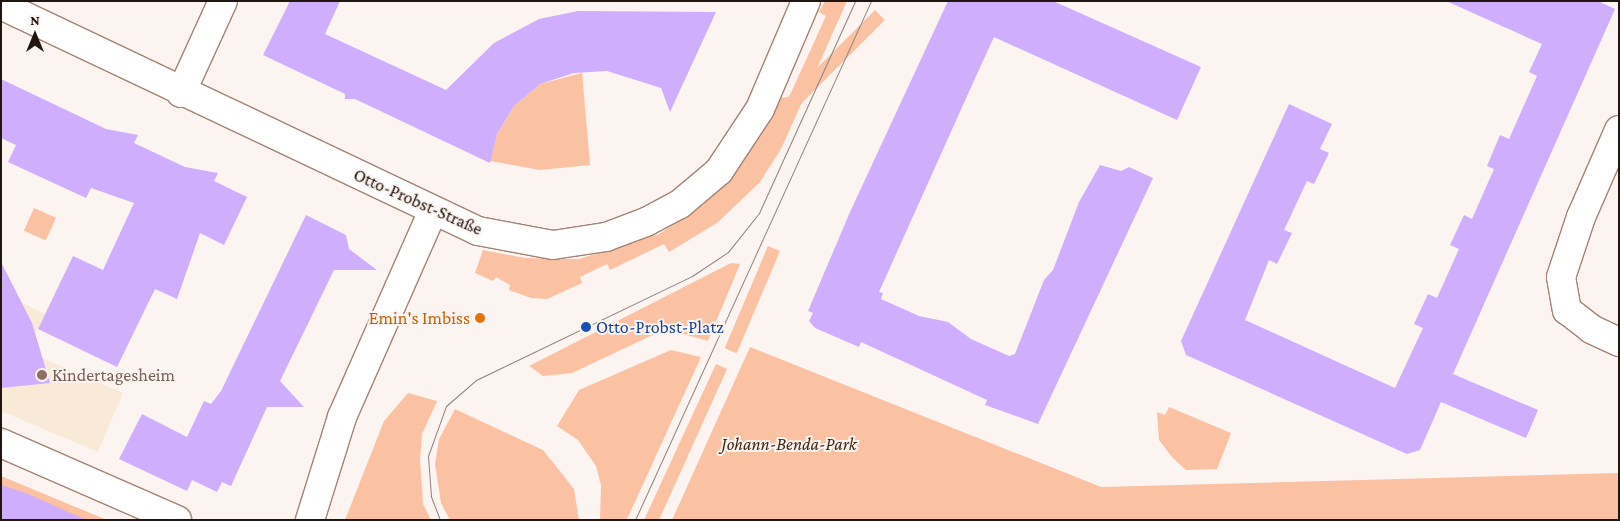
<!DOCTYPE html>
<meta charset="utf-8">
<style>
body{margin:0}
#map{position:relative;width:1620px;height:521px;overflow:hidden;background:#fcf4f1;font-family:"Crimson Pro",serif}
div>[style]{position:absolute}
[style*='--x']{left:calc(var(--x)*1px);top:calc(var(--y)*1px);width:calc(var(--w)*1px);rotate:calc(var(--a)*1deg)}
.education>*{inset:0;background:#f8ead6}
.green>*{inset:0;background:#fac1a2;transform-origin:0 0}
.building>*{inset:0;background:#ceaefd}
.roads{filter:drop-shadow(1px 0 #a38372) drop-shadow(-1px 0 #a38372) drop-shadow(0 1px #a38372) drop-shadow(0 -1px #a38372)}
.minor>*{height:28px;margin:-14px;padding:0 14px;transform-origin:14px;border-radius:14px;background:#fff}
.tram>*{height:1px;margin:-0.5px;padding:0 0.5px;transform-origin:0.5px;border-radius:0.5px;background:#8c827d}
.dots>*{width:14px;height:14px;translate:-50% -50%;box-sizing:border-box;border:2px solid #fcf4f1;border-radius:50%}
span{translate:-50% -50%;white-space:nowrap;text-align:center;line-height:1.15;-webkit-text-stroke:4px #fcf4f1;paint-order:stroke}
.street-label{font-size:18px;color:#21150f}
.food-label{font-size:18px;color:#c56008}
.right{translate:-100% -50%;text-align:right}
.transit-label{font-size:18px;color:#164399}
.left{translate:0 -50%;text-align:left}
.education-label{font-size:18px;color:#785e54}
.park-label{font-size:18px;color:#432310;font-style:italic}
.frame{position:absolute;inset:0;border:2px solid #21150f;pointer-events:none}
.north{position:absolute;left:10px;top:10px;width:50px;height:50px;-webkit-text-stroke:4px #fcf4f1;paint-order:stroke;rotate:0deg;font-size:14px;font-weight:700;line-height:20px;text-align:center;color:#21150f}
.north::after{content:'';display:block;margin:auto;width:18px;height:22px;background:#21150f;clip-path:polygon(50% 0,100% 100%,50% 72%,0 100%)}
</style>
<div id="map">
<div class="education">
<i style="clip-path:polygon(1px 286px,18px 301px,45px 314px,35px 334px,42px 358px,123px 393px,98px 452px,1px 411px)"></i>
</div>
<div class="green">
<i style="clip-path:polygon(825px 1px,847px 1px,781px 149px,760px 182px,717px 223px,669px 252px,664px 244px,610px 270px,607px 264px,580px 277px,582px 283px,547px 299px,531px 298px,509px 290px,510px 285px,496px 277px,493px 281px,475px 273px,483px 250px,525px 258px,579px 259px,659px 234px,702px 206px,754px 149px,778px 98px,789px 97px,826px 16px,819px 12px)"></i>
<i style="left:875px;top:10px;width:14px;height:243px;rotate:45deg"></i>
<i style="clip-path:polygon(582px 73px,590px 165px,540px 170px,490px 161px,497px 134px,514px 106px,540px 84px)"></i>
<i style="left:34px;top:208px;width:24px;height:25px;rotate:24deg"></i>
<i style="left:768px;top:246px;width:13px;height:111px;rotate:23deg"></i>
<i style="clip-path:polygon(731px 263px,740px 264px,708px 341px,680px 333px,657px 333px,572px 373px,543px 376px,529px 366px)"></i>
<i style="clip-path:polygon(750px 347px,1101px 487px,1619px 473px,1619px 520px,672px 520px)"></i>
<i style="clip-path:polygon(671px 350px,701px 357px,629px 515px,626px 520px,600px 520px,601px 485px,596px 466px,578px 440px,557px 426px,579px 390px)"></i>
<i style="clip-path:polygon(716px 364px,727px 369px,659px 520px,644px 520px)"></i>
<i style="clip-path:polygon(408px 393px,437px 401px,422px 434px,420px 460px,423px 504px,431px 520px,345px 520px,384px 421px)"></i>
<i style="clip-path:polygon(1169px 407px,1231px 433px,1217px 469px,1186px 470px,1172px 457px,1159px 440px,1157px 412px,1165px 415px)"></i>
<i style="clip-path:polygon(455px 409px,543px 450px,574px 489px,579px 520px,450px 520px,441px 503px,435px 464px,439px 439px)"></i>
<i style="clip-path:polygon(1px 476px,107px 520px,1px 520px)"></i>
</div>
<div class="building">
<i style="clip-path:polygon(290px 1px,340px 1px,325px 34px,446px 90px,494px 43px,539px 19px,578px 11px,716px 12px,670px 112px,661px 88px,607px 71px,574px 73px,540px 84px,514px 106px,497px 134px,490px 163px,355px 99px,345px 99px,345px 94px,263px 55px)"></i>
<i style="clip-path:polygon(948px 1px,1053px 1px,1201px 67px,1177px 120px,994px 37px,972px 85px,879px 292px,883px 293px,881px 299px,919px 316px,948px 322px,971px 339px,1009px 356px,1015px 354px,1044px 280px,1053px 270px,1079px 202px,1100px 165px,1121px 171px,1129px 167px,1153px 178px,1038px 424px,985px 405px,987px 400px,861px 342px,859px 347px,815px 328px,809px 321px,813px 313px,808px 311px,850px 212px)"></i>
<i style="clip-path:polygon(1446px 1px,1598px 1px,1615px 9px,1453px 374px,1538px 410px,1526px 438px,1441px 402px,1420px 450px,1407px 454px,1186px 355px,1181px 341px,1289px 104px,1332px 124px,1320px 149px,1329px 153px,1314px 184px,1307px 181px,1284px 230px,1292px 233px,1277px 264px,1269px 260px,1245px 320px,1395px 388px,1423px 328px,1414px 324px,1428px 294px,1437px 298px,1459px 249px,1450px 245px,1464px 215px,1472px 219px,1494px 169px,1487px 166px,1500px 135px,1509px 139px,1537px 76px,1529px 72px,1542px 44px)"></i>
<i style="clip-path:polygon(1px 79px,106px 129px,138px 135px,134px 143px,185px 167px,218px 173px,214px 181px,247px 197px,224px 245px,200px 233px,177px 299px,155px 289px,117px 367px,38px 329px,73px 256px,103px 270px,134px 203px,91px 188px,86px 198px,8px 162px,16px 145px,1px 138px)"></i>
<i style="clip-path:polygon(306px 215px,346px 235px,349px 249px,377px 270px,334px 270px,280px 381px,304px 407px,267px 407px,231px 486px,222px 482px,217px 492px,192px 480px,187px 491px,119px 459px,142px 414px,187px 437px,204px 401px,211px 404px,221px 391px)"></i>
<i style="clip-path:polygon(1px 262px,32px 323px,50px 383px,1px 388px)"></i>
<i style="clip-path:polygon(1px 485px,28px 494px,86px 520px,1px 520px)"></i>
</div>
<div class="roads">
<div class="minor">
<i style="--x:1;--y:5;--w:528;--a:25.35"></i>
<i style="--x:478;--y:231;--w:76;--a:10.6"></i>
<i style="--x:553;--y:245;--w:54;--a:-8.6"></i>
<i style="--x:606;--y:237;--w:43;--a:-20.6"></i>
<i style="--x:646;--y:222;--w:38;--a:-28"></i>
<i style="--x:680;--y:204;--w:51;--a:-40.2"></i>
<i style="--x:719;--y:171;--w:74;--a:-56.5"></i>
<i style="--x:760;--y:109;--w:117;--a:-66.9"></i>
<i style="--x:181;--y:93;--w:101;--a:-65.5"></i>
<i style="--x:1619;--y:130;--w:95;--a:113.6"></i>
<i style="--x:1581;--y:217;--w:63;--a:108.4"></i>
<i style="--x:1561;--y:277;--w:34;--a:80"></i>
<i style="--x:1567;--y:310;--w:31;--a:38"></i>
<i style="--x:1591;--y:329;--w:31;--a:25"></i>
<i style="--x:1;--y:443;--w:192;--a:23.6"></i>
<i style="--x:310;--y:520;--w:108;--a:-72.7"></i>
<i style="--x:342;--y:417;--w:225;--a:-66.2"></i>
</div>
</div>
<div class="tram">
<i style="--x:440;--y:520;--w:26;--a:-111"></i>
<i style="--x:431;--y:496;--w:40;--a:-94.3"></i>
<i style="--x:428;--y:456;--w:53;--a:-70.2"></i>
<i style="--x:446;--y:406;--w:40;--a:-41"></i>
<i style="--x:476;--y:380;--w:240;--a:-25.7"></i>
<i style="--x:692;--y:276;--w:43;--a:-33.7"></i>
<i style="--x:728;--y:252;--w:50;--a:-51.5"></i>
<i style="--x:759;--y:213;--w:233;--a:-65.6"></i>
<i style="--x:635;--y:520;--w:570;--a:-65.55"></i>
</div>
<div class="dots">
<i style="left:480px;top:318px;background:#e8710a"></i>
<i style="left:586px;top:327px;background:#1a4fb4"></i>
<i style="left:42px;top:375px;background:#8d6e63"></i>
</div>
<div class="street-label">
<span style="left:418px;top:202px;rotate:24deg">Otto-Probst-Straße</span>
</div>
<div class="food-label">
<span class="right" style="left:470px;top:318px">Emin's Imbiss</span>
</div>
<div class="transit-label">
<span class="left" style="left:596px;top:327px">Otto-Probst-Platz</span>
</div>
<div class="education-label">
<span class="left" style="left:52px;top:375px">Kindertagesheim</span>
</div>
<div class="park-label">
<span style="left:789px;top:444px">Johann-Benda-Park</span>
</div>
<div class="frame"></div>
<div class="north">N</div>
</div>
